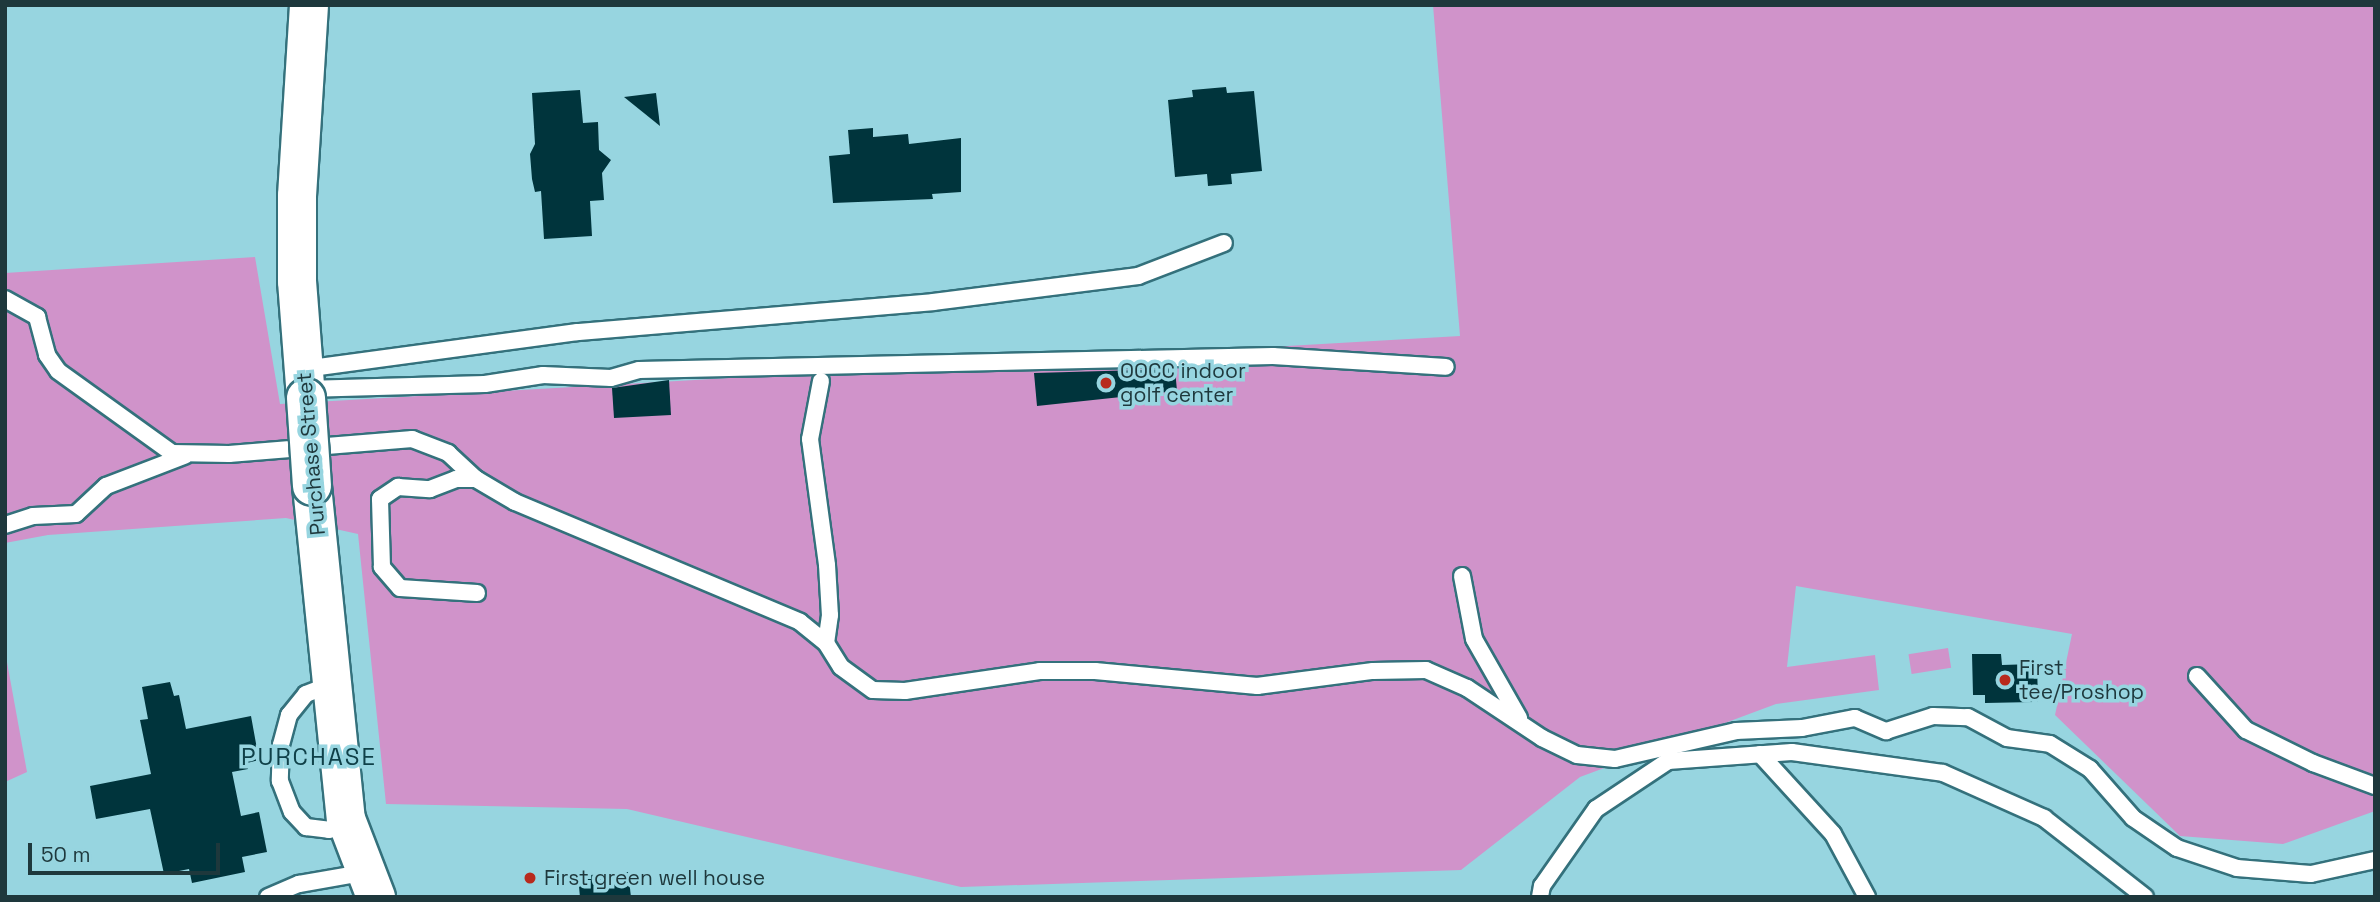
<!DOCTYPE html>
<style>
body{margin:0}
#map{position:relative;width:2380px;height:902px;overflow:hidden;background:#97d5e0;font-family:"Space Grotesk",sans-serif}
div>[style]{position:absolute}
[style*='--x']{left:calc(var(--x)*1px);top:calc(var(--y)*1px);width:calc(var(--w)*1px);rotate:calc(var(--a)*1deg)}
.green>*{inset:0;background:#d093ca;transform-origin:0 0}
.building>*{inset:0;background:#00343c}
.roads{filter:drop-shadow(2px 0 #34717c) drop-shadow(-2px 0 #34717c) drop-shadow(0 2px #34717c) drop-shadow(0 -2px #34717c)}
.service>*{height:16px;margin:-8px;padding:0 8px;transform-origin:8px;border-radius:8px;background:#fff}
.secondary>*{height:38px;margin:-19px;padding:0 19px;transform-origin:19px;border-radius:19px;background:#fff}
.bridges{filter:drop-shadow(2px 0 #34717c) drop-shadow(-2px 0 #34717c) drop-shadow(0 2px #34717c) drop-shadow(0 -2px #34717c)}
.secondary-bridge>*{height:38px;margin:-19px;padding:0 19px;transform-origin:19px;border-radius:19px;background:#fff}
.dots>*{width:19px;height:19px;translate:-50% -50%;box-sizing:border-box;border:4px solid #97d5e0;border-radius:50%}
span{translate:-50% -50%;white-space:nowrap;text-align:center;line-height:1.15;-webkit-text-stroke:7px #97d5e0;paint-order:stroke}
.poi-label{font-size:21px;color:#1e383c}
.left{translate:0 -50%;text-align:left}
.street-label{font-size:21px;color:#1e383c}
.quarter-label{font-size:24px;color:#0f4048;letter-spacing:2px}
.frame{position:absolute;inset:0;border:7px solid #1e383c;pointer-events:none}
.scale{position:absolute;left:28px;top:843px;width:192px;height:32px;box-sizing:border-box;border:4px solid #1e383c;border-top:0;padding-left:9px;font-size:21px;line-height:24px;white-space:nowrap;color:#1e383c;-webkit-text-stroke:5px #97d5e0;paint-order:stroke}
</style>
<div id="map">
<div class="green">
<i style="clip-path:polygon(1433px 5px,2375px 5px,2375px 811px,2283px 844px,2180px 836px,2055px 715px,2072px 634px,1796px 586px,1787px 667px,1875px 655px,1879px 690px,1776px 704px,1580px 777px,1461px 870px,961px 887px,627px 809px,386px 804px,358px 534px,286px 518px,48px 535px,5px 543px,5px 273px,255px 257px,280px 404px,1460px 336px)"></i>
<i style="left:1948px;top:648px;width:20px;height:40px;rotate:81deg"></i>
<i style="clip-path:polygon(5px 651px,27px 772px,5px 782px)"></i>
</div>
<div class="building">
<i style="clip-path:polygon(1226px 87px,1227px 93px,1254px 91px,1262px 171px,1231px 174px,1232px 184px,1208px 186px,1207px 174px,1175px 177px,1168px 100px,1193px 97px,1192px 90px)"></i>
<i style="clip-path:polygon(580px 90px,583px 123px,598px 122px,599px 150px,611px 160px,602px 173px,604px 200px,590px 201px,592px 236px,544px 239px,541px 191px,535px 192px,532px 179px,530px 154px,535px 144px,532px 93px)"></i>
<i style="clip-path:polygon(656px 93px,660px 126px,624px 97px)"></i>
<i style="clip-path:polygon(873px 128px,873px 137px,908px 134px,909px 144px,961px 138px,961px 192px,932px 194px,933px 199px,833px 203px,829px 156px,850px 154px,848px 130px)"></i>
<i style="clip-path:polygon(1175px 369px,1177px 391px,1037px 406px,1034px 373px)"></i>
<i style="clip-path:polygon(669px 380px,671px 415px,614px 418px,612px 388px)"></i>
<i style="clip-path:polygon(1972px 654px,2001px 654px,2002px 665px,2037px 664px,2038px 702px,1985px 703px,1985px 695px,1973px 695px)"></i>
<i style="clip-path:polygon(170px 682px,174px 696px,179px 695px,186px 729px,251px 716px,259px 760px,247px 763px,248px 769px,232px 772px,241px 816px,259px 812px,267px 852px,242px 857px,245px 872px,192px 883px,189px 869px,164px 874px,150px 809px,96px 819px,90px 786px,151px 774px,140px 720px,148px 719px,142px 687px)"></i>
<i style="clip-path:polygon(628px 872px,631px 897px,580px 897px,578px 876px)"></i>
</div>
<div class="roads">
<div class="service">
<i style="--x:5;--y:299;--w:37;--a:29"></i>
<i style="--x:37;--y:317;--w:39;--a:75"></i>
<i style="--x:47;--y:355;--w:19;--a:55"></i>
<i style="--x:58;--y:371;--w:140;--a:35.7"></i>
<i style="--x:172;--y:453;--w:57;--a:1"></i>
<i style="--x:229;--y:454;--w:184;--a:-4.7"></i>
<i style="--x:412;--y:439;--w:39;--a:21"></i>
<i style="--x:448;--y:453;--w:38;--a:43"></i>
<i style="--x:304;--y:369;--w:276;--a:-7.7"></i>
<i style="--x:578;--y:332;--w:356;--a:-4.8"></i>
<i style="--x:933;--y:302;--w:207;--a:-7.2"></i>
<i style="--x:1138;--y:276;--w:92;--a:-21"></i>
<i style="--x:821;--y:381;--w:59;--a:100.7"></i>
<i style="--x:810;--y:439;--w:127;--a:82.3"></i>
<i style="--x:827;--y:565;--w:50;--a:86.6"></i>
<i style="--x:830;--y:615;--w:28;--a:98"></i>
<i style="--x:305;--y:389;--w:180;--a:-1.6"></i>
<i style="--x:485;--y:384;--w:59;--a:-8.8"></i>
<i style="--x:543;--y:375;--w:68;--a:2.5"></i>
<i style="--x:611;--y:378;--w:29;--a:-16"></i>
<i style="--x:639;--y:370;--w:634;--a:-1.27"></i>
<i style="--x:1273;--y:356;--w:173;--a:3.6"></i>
<i style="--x:5;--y:525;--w:29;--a:-18"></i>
<i style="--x:33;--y:516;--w:43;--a:-2.7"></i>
<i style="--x:76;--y:514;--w:41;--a:-43"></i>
<i style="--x:106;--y:486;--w:84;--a:-21"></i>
<i style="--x:1462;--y:576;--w:64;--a:79.2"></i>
<i style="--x:1474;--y:639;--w:91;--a:60.3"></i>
<i style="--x:477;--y:593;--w:77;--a:-176.3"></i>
<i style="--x:400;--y:588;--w:28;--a:-131"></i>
<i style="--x:382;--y:567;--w:68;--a:-91.7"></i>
<i style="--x:380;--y:499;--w:22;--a:-34"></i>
<i style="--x:398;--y:487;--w:32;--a:4"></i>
<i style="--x:430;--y:489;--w:28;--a:-21"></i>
<i style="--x:456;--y:479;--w:20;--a:0"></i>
<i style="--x:476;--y:479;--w:45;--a:30.5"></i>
<i style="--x:515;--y:502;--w:309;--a:22.8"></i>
<i style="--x:800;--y:622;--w:33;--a:39"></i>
<i style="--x:826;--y:643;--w:28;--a:58"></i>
<i style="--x:841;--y:667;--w:39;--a:36"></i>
<i style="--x:873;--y:690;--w:32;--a:2"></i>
<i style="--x:905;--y:691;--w:136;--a:-8.4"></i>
<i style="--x:1040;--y:671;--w:55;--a:0"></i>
<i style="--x:1095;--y:671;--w:163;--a:5.3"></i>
<i style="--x:1257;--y:686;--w:117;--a:-7.4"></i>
<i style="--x:1373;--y:671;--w:53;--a:-1.1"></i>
<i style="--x:1426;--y:670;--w:45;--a:23.7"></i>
<i style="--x:1467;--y:688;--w:90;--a:33.7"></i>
<i style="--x:1542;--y:738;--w:39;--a:26"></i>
<i style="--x:1577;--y:755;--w:38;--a:6"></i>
<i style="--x:1615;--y:759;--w:124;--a:-13"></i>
<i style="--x:1736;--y:731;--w:66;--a:-2.6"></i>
<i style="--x:1802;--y:728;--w:54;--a:-10.7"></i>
<i style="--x:1855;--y:718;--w:34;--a:23"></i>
<i style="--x:1886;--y:731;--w:49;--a:-17.7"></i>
<i style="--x:1933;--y:716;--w:35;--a:2"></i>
<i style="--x:1968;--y:717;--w:44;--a:28.3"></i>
<i style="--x:2007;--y:738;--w:43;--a:7.9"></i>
<i style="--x:2050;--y:744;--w:47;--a:32"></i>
<i style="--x:2090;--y:769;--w:65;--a:48.7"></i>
<i style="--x:2133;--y:818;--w:53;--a:34.3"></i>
<i style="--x:2177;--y:848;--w:63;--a:18.4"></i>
<i style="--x:2237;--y:868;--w:74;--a:4.6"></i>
<i style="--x:2311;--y:874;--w:66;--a:-12.3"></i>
<i style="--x:2197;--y:676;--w:73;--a:47.8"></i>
<i style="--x:2246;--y:730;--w:75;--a:26.2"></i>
<i style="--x:2313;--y:763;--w:66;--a:20.4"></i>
<i style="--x:332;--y:684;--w:28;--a:159"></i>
<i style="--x:306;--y:694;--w:27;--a:129"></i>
<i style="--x:289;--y:715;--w:31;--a:105"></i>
<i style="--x:281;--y:745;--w:36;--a:92"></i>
<i style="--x:280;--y:781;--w:33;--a:69"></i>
<i style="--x:292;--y:812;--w:21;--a:47"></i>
<i style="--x:306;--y:827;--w:23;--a:7"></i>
<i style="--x:329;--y:830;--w:20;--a:-15"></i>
<i style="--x:1760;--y:754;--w:108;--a:47.6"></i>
<i style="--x:1833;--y:834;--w:72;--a:61.6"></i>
<i style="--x:268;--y:897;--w:34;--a:-23"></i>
<i style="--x:299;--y:884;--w:69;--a:-10"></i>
<i style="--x:1540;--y:897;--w:11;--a:-80"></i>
<i style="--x:1542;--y:886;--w:94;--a:-55"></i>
<i style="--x:1596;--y:809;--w:87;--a:-33.7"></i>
<i style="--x:1668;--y:761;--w:124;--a:-4.2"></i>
<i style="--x:1792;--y:752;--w:152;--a:7.9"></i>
<i style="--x:1943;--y:773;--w:111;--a:24"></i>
<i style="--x:2044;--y:818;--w:128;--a:38"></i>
</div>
<div class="secondary">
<i style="--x:306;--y:398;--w:117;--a:-94.4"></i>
<i style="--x:297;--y:281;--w:85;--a:-90"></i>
<i style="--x:297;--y:196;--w:191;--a:-86.4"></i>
<i style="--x:312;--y:486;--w:335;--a:84.2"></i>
<i style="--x:346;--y:819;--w:84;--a:69"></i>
</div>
</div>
<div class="bridges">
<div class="secondary-bridge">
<i style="--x:306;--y:398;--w:88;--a:86.1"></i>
</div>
</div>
<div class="dots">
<i style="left:1106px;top:383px;background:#b82a1d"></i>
<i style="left:2005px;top:680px;background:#b82a1d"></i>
<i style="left:530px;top:878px;background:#b82a1d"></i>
</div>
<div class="poi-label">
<span class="left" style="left:1120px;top:383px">OOCC indoor<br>golf center</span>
<span class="left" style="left:2019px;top:680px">First<br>tee/Proshop</span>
<span class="left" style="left:544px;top:878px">First green well house</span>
</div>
<div class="street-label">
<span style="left:311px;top:454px;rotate:-95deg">Purchase Street</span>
</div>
<div class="quarter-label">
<span style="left:309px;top:757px">PURCHASE</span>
</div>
<div class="frame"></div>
<div class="scale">50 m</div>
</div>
